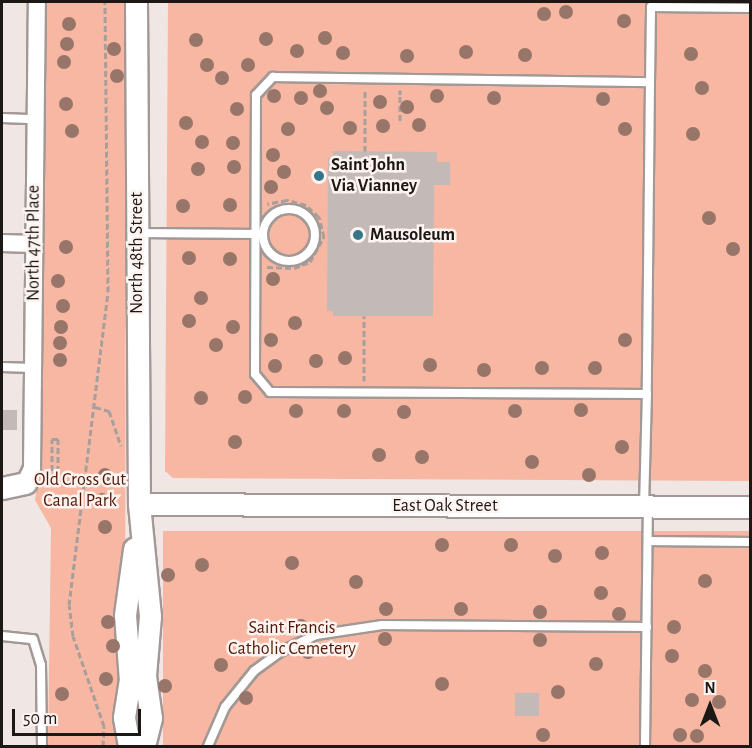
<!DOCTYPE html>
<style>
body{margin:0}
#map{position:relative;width:752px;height:748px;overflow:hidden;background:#f0e6e3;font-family:"Alegreya Sans",sans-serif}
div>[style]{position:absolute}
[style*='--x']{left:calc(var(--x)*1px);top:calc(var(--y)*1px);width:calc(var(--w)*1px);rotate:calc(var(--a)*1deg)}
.green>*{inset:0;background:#f8b7a2;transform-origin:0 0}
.building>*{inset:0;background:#c3b9b6;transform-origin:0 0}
.path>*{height:3px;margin-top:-1.5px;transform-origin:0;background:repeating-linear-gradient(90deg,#a69f9c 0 6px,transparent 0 9px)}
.roads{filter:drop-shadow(2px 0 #a29895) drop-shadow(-2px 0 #a29895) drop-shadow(0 2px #a29895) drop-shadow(0 -2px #a29895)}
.service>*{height:8px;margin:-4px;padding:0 4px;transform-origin:4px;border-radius:4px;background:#fff}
.service>.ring{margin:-4px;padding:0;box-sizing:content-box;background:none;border:8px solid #fff;border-radius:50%}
.minor>*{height:16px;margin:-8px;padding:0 8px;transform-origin:8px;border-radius:8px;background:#fff}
.tertiary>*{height:21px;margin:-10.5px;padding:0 10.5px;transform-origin:10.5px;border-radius:10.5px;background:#fff}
.trees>*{width:14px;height:14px;margin:-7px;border-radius:50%;background:#987569}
.dots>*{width:16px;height:16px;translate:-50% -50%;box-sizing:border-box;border:3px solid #fdf3f0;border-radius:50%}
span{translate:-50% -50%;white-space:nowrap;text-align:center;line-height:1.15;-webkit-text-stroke:5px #fdf3f0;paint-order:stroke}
.poi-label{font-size:18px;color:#1b1816;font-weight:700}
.left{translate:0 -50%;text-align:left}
.street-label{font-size:18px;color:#1b1816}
.park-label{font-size:18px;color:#501905}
.frame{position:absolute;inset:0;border:3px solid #1b1816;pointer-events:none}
.north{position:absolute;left:680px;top:676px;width:60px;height:60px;-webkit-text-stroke:4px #fdf3f0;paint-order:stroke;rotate:0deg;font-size:16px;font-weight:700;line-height:24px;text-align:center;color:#1b1816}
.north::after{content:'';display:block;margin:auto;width:21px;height:27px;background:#1b1816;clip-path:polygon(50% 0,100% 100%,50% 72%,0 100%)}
.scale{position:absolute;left:12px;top:709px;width:129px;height:27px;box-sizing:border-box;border:3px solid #1b1816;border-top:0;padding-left:8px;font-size:18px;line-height:21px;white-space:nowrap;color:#1b1816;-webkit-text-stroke:4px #fdf3f0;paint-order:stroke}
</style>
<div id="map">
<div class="green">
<i style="clip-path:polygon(44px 2px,126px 2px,125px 746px,48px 746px,51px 528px,35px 500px,40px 470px)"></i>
<i style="clip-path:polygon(168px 2px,750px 2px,750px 481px,173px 478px,165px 471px)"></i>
<i style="left:163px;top:531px;width:587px;height:215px"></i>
</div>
<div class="building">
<i style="clip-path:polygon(333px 151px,437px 152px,437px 162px,450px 162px,450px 185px,434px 185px,433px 316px,333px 316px,333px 311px,327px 311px,328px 158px,333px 158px)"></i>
<i style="left:2px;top:410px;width:15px;height:20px"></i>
<i style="left:515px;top:693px;width:24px;height:23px"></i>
</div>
<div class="path">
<i style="--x:400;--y:121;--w:31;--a:-90"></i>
<i style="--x:365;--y:151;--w:61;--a:-90"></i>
<i style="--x:267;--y:267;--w:27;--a:2"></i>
<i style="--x:294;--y:268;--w:17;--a:-21"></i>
<i style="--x:310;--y:262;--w:29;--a:-61"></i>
<i style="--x:324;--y:237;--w:21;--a:-104"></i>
<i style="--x:319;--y:217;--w:18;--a:-137"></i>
<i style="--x:306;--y:205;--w:20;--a:-165"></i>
<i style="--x:287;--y:200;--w:20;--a:169"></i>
<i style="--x:364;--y:381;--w:65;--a:-90"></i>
<i style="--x:95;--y:407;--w:15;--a:16"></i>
<i style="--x:109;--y:411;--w:37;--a:71"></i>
<i style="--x:43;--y:480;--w:9;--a:0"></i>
<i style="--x:52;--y:480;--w:41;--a:-90"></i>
<i style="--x:52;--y:439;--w:6;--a:0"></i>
<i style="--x:58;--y:439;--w:42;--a:90"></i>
<i style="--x:58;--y:481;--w:29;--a:4"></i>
<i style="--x:103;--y:746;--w:20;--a:-87"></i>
<i style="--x:104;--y:726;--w:95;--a:-109"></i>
<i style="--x:73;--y:636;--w:31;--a:-97"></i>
<i style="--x:69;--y:605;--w:315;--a:-82.9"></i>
<i style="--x:108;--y:292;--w:290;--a:-90.6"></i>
</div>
<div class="roads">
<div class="service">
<i style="--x:650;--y:82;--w:312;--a:90.6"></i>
<i style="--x:647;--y:394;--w:377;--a:-179.7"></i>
<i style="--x:270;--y:392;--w:23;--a:-130"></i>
<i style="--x:255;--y:374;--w:279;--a:-89.8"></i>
<i style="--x:256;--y:95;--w:25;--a:-47"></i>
<i style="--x:273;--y:77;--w:377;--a:0.8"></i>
<i style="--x:650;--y:82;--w:75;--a:-89.2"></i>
<i style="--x:651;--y:7;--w:99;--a:0.6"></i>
<i style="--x:2;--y:118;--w:33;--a:2"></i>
<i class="ring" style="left:263px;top:209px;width:44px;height:44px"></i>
<i style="--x:137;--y:233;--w:122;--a:0.5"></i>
<i style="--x:2;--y:367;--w:31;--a:2"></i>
<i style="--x:644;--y:507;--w:113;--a:-88.5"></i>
<i style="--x:648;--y:541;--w:102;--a:0.6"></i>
<i style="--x:2;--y:636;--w:31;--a:6"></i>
<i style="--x:33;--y:639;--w:27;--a:73"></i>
<i style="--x:41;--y:665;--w:81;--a:89.3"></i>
<i style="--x:208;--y:746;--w:43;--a:-66.4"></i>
<i style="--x:225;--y:707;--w:46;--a:-51.1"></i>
<i style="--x:254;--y:671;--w:34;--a:-36"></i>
<i style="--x:282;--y:651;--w:38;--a:-25"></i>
<i style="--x:316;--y:635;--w:67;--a:-8.6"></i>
<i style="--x:382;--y:625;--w:265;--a:0.4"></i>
<i style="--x:645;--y:746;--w:239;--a:-89.3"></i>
</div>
<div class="minor">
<i style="--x:2;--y:243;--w:32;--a:2"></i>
<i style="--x:25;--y:483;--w:17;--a:-65"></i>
<i style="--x:32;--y:468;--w:466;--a:-89.4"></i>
</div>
<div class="tertiary">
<i style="--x:136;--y:2;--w:502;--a:89.66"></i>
<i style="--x:139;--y:504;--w:113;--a:84.4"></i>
<i style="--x:150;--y:616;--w:60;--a:94.8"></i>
<i style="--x:145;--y:676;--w:42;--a:81.9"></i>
<i style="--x:151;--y:718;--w:29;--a:104"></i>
<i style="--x:2;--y:488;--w:24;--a:-12"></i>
<i style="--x:139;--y:504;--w:611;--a:0.28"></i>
<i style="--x:129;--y:746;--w:29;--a:-100"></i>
<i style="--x:124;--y:717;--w:36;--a:-81"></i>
<i style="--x:130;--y:681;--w:66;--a:-94.3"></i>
<i style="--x:125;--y:615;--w:67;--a:-82.2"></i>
</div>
</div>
<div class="trees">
<i style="left:566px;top:12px"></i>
<i style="left:544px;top:14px"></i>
<i style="left:624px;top:21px"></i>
<i style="left:69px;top:24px"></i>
<i style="left:325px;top:38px"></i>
<i style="left:266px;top:39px"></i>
<i style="left:196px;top:40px"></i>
<i style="left:67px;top:44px"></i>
<i style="left:114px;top:49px"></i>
<i style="left:297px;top:51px"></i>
<i style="left:466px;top:52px"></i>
<i style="left:343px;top:53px"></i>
<i style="left:691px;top:54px"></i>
<i style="left:525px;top:55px"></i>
<i style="left:407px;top:56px"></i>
<i style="left:64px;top:62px"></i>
<i style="left:207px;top:65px"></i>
<i style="left:248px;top:65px"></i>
<i style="left:117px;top:76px"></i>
<i style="left:222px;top:78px"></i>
<i style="left:702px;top:88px"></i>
<i style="left:320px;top:91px"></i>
<i style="left:274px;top:96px"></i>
<i style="left:437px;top:96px"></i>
<i style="left:301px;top:98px"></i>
<i style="left:494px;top:98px"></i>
<i style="left:603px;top:99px"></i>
<i style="left:380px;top:102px"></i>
<i style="left:66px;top:104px"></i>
<i style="left:407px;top:107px"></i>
<i style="left:327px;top:108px"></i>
<i style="left:237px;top:109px"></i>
<i style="left:186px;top:123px"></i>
<i style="left:419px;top:125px"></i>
<i style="left:383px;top:126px"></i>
<i style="left:350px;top:128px"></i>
<i style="left:288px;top:129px"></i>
<i style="left:625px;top:129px"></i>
<i style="left:72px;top:131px"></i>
<i style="left:693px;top:134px"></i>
<i style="left:202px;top:142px"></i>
<i style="left:233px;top:143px"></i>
<i style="left:273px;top:155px"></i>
<i style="left:234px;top:167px"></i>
<i style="left:198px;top:169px"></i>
<i style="left:284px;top:172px"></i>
<i style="left:271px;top:187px"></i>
<i style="left:230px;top:205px"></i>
<i style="left:183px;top:206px"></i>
<i style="left:709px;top:218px"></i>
<i style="left:66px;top:247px"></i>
<i style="left:733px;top:249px"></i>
<i style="left:189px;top:258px"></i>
<i style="left:230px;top:259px"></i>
<i style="left:273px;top:279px"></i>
<i style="left:58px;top:281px"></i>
<i style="left:201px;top:298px"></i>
<i style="left:63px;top:306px"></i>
<i style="left:189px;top:321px"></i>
<i style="left:295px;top:323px"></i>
<i style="left:61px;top:327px"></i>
<i style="left:233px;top:327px"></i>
<i style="left:271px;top:340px"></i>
<i style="left:625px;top:340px"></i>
<i style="left:60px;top:343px"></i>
<i style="left:216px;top:345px"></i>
<i style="left:345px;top:358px"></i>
<i style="left:60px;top:360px"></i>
<i style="left:316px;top:361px"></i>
<i style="left:430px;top:365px"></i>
<i style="left:275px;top:366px"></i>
<i style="left:542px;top:368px"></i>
<i style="left:595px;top:368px"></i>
<i style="left:484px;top:370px"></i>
<i style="left:245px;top:397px"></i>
<i style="left:201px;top:398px"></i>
<i style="left:581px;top:410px"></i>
<i style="left:296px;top:411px"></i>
<i style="left:344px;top:411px"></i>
<i style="left:515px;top:411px"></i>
<i style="left:404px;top:412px"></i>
<i style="left:235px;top:442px"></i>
<i style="left:622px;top:447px"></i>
<i style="left:379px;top:455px"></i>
<i style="left:422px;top:457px"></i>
<i style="left:532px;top:462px"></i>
<i style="left:105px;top:475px"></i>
<i style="left:589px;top:475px"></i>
<i style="left:102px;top:500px"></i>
<i style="left:105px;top:527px"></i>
<i style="left:442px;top:545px"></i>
<i style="left:511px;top:545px"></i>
<i style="left:602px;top:553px"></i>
<i style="left:555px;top:556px"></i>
<i style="left:292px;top:563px"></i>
<i style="left:202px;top:565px"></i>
<i style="left:168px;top:575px"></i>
<i style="left:705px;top:581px"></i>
<i style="left:356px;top:582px"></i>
<i style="left:601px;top:593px"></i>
<i style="left:386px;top:609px"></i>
<i style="left:461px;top:609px"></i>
<i style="left:540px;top:612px"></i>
<i style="left:619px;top:614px"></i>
<i style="left:108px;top:622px"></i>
<i style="left:301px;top:626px"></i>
<i style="left:674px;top:627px"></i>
<i style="left:385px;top:639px"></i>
<i style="left:540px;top:640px"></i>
<i style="left:113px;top:646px"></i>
<i style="left:308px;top:652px"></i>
<i style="left:672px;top:656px"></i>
<i style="left:596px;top:664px"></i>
<i style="left:221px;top:665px"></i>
<i style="left:705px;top:671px"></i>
<i style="left:106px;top:679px"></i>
<i style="left:442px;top:684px"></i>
<i style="left:165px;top:686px"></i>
<i style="left:558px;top:692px"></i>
<i style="left:62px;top:694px"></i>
<i style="left:246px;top:698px"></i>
<i style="left:692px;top:700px"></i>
<i style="left:719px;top:702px"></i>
<i style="left:543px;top:735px"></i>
<i style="left:680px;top:735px"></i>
<i style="left:697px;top:736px"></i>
</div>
<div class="dots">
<i style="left:319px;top:176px;background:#357689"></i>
<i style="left:358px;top:235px;background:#357689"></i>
</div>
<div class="poi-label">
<span class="left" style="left:331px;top:176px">Saint John<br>Via Vianney</span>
<span class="left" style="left:370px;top:235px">Mausoleum</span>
</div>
<div class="street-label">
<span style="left:34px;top:243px;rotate:-90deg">North 47th Place</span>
<span style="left:137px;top:253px;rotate:-90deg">North 48th Street</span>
<span style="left:445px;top:506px">East Oak Street</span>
</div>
<div class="park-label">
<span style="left:80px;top:491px">Old Cross Cut<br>Canal Park</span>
<span style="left:292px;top:639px">Saint Francis<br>Catholic Cemetery</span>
</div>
<div class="frame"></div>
<div class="north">N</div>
<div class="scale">50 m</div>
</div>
